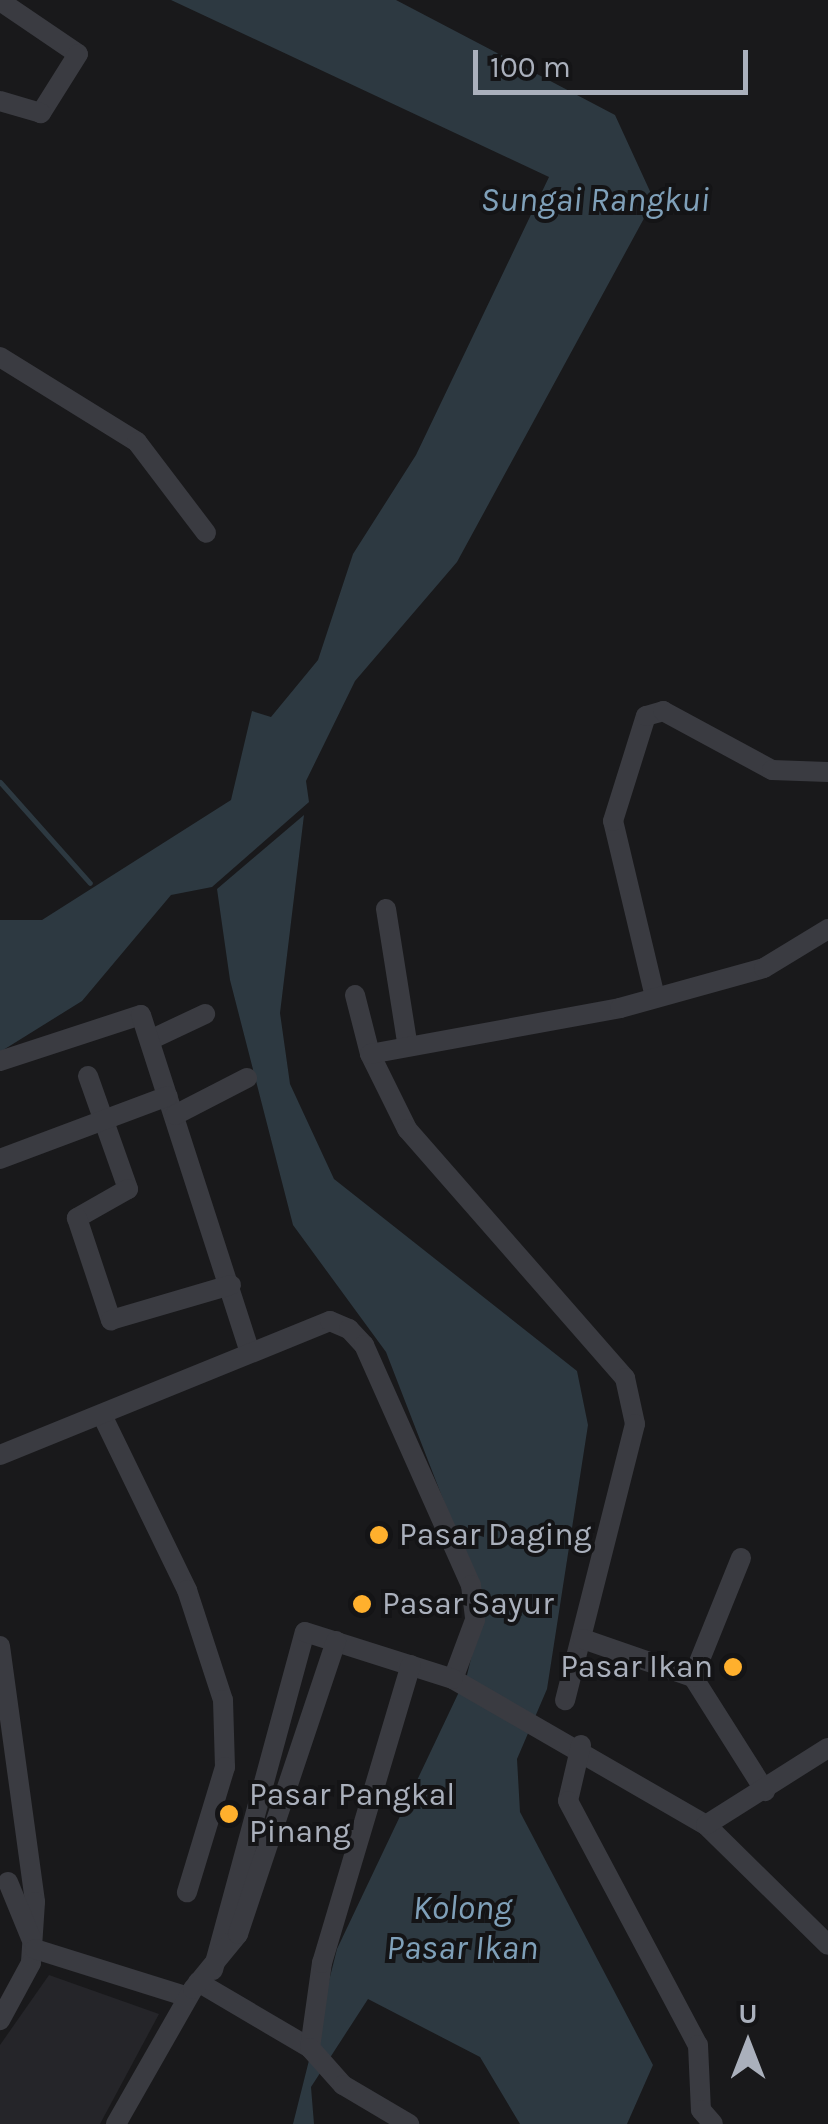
<!DOCTYPE html>
<style>
body{margin:0}
#map{position:relative;width:828px;height:2124px;overflow:hidden;background:#19191b;font-family:Karla,sans-serif}
div>[style]{position:absolute}
[style*='--x']{left:calc(var(--x)*1px);top:calc(var(--y)*1px);width:calc(var(--w)*1px);rotate:calc(var(--a)*1deg)}
.built>*{inset:0;background:#252529}
.water>*{inset:0;background:#2d3941}
.stream>*{height:5px;margin:-2.5px;padding:0 2.5px;transform-origin:2.5px;border-radius:2.5px;background:#2d3941}
.street>*{height:20px;margin:-10px;padding:0 10px;transform-origin:10px;border-radius:10px;background:#3a3b41}
.dots>*{width:28px;height:28px;translate:-50% -50%;box-sizing:border-box;border:5px solid #141416;border-radius:50%}
span{translate:-50% -50%;white-space:nowrap;text-align:center;line-height:1.15;-webkit-text-stroke:8px #141416;paint-order:stroke}
.poi-label{font-size:32px;color:#aab0bc}
.left{translate:0 -50%;text-align:left}
.right{translate:-100% -50%;text-align:right}
.water-label{font-size:35px;color:#7fa0b9;font-style:italic}
.north{position:absolute;left:698px;top:1994px;width:100px;height:100px;-webkit-text-stroke:8px #141416;paint-order:stroke;rotate:0deg;font-size:28px;font-weight:700;line-height:40px;text-align:center;color:#aab0bc}
.north::after{content:'';display:block;margin:auto;width:35px;height:45px;background:#aab0bc;clip-path:polygon(50% 0,100% 100%,50% 72%,0 100%)}
.scale{position:absolute;left:473px;top:50px;width:275px;height:45px;box-sizing:border-box;border:5px solid #aab0bc;border-top:0;padding-left:12px;font-size:30px;line-height:35px;white-space:nowrap;color:#aab0bc;-webkit-text-stroke:8px #141416;paint-order:stroke}
</style>
<div id="map">
<div class="built">
<i style="clip-path:polygon(49px 1975px,159px 2014px,100px 2124px,0 2124px,0 2045px)"></i>
</div>
<div class="water">
<i style="clip-path:polygon(171px 0,396px 0,615px 115px,654px 200px,457px 562px,355px 681px,306px 781px,309px 802px,212px 887px,171px 895px,82px 1001px,0 1052px,0 920px,42px 920px,231px 800px,252px 711px,271px 717px,318px 660px,353px 554px,416px 455px,549px 177px)"></i>
<i style="clip-path:polygon(304px 815px,280px 1013px,290px 1084px,334px 1179px,577px 1371px,588px 1425px,547px 1689px,517px 1759px,520px 1812px,653px 2065px,627px 2124px,520px 2124px,480px 2057px,368px 1999px,311px 2087px,314px 2124px,293px 2124px,337px 1949px,467px 1675px,484px 1605px,386px 1352px,293px 1225px,230px 980px,217px 889px)"></i>
</div>
<div class="stream">
<i style="--x:0;--y:782;--w:135;--a:48.3"></i>
</div>
<div class="street">
<i style="--x:0;--y:1;--w:94;--a:34.2"></i>
<i style="--x:78;--y:54;--w:70;--a:122.1"></i>
<i style="--x:41;--y:113;--w:43;--a:-163.7"></i>
<i style="--x:0;--y:357;--w:161;--a:31.8"></i>
<i style="--x:137;--y:442;--w:114;--a:52.8"></i>
<i style="--x:386;--y:909;--w:135;--a:81"></i>
<i style="--x:355;--y:995;--w:61;--a:75.7"></i>
<i style="--x:370;--y:1054;--w:84;--a:63.7"></i>
<i style="--x:407;--y:1129;--w:331;--a:48.8"></i>
<i style="--x:625;--y:1378;--w:47;--a:77.7"></i>
<i style="--x:635;--y:1424;--w:285;--a:104.2"></i>
<i style="--x:655;--y:997;--w:181;--a:-103.4"></i>
<i style="--x:613;--y:821;--w:110;--a:-72.6"></i>
<i style="--x:646;--y:716;--w:18;--a:-16"></i>
<i style="--x:663;--y:711;--w:124;--a:28.4"></i>
<i style="--x:772;--y:770;--w:56;--a:2"></i>
<i style="--x:150;--y:1040;--w:61;--a:-25.3"></i>
<i style="--x:370;--y:1054;--w:254;--a:-10.4"></i>
<i style="--x:620;--y:1008;--w:149;--a:-15.5"></i>
<i style="--x:764;--y:968;--w:75;--a:-31.4"></i>
<i style="--x:0;--y:1061;--w:148;--a:-18.1"></i>
<i style="--x:141;--y:1015;--w:354;--a:72.1"></i>
<i style="--x:88;--y:1076;--w:120;--a:70.5"></i>
<i style="--x:128;--y:1189;--w:59;--a:150.4"></i>
<i style="--x:77;--y:1218;--w:108;--a:71.6"></i>
<i style="--x:111;--y:1320;--w:125;--a:-16.3"></i>
<i style="--x:175;--y:1115;--w:81;--a:-27.2"></i>
<i style="--x:0;--y:1159;--w:179;--a:-20.6"></i>
<i style="--x:102;--y:1415;--w:195;--a:64.1"></i>
<i style="--x:187;--y:1590;--w:116;--a:71.9"></i>
<i style="--x:223;--y:1700;--w:67;--a:88.3"></i>
<i style="--x:225;--y:1767;--w:131;--a:106.9"></i>
<i style="--x:0;--y:1455;--w:356;--a:-22.1"></i>
<i style="--x:330;--y:1321;--w:21;--a:23"></i>
<i style="--x:349;--y:1329;--w:22;--a:47"></i>
<i style="--x:364;--y:1345;--w:263;--a:66"></i>
<i style="--x:471;--y:1585;--w:35;--a:83"></i>
<i style="--x:475;--y:1620;--w:63;--a:110.4"></i>
<i style="--x:453;--y:1679;--w:292;--a:30"></i>
<i style="--x:706;--y:1825;--w:171;--a:44.5"></i>
<i style="--x:741;--y:1558;--w:128;--a:112"></i>
<i style="--x:693;--y:1677;--w:135;--a:57.7"></i>
<i style="--x:583;--y:1639;--w:116;--a:19.1"></i>
<i style="--x:0;--y:1646;--w:258;--a:82.2"></i>
<i style="--x:35;--y:1902;--w:61;--a:93.8"></i>
<i style="--x:31;--y:1963;--w:65;--a:118.5"></i>
<i style="--x:581;--y:1745;--w:57;--a:103.1"></i>
<i style="--x:568;--y:1801;--w:276;--a:62"></i>
<i style="--x:698;--y:2045;--w:65;--a:87.4"></i>
<i style="--x:701;--y:2110;--w:18;--a:49"></i>
<i style="--x:706;--y:1825;--w:144;--a:-32.3"></i>
<i style="--x:8;--y:1882;--w:61;--a:67.7"></i>
<i style="--x:35;--y:1949;--w:160;--a:17.4"></i>
<i style="--x:213;--y:1970;--w:350;--a:-74.8"></i>
<i style="--x:305;--y:1632;--w:155;--a:17.6"></i>
<i style="--x:198;--y:1982;--w:130;--a:30.5"></i>
<i style="--x:310;--y:2048;--w:86;--a:-82"></i>
<i style="--x:322;--y:1963;--w:311;--a:-73.4"></i>
<i style="--x:310;--y:2048;--w:50;--a:48.3"></i>
<i style="--x:343;--y:2085;--w:77;--a:30.6"></i>
<i style="--x:116;--y:2124;--w:155;--a:-60.3"></i>
<i style="--x:193;--y:1989;--w:71;--a:-50.7"></i>
<i style="--x:238;--y:1934;--w:309;--a:-71.5"></i>
</div>
<div class="dots">
<i style="left:379px;top:1535px;background:#ffb02d"></i>
<i style="left:362px;top:1604px;background:#ffb02d"></i>
<i style="left:733px;top:1667px;background:#ffb02d"></i>
<i style="left:229px;top:1814px;background:#ffb02d"></i>
</div>
<div class="poi-label">
<span class="left" style="left:399px;top:1535px">Pasar Daging</span>
<span class="left" style="left:382px;top:1604px">Pasar Sayur</span>
<span class="right" style="left:713px;top:1667px">Pasar Ikan</span>
<span class="left" style="left:249px;top:1814px">Pasar Pangkal<br>Pinang</span>
</div>
<div class="water-label">
<span style="left:595px;top:200px">Sungai Rangkui</span>
<span style="left:462px;top:1928px">Kolong<br>Pasar Ikan</span>
</div>
<div class="north">U</div>
<div class="scale">100 m</div>
</div>
